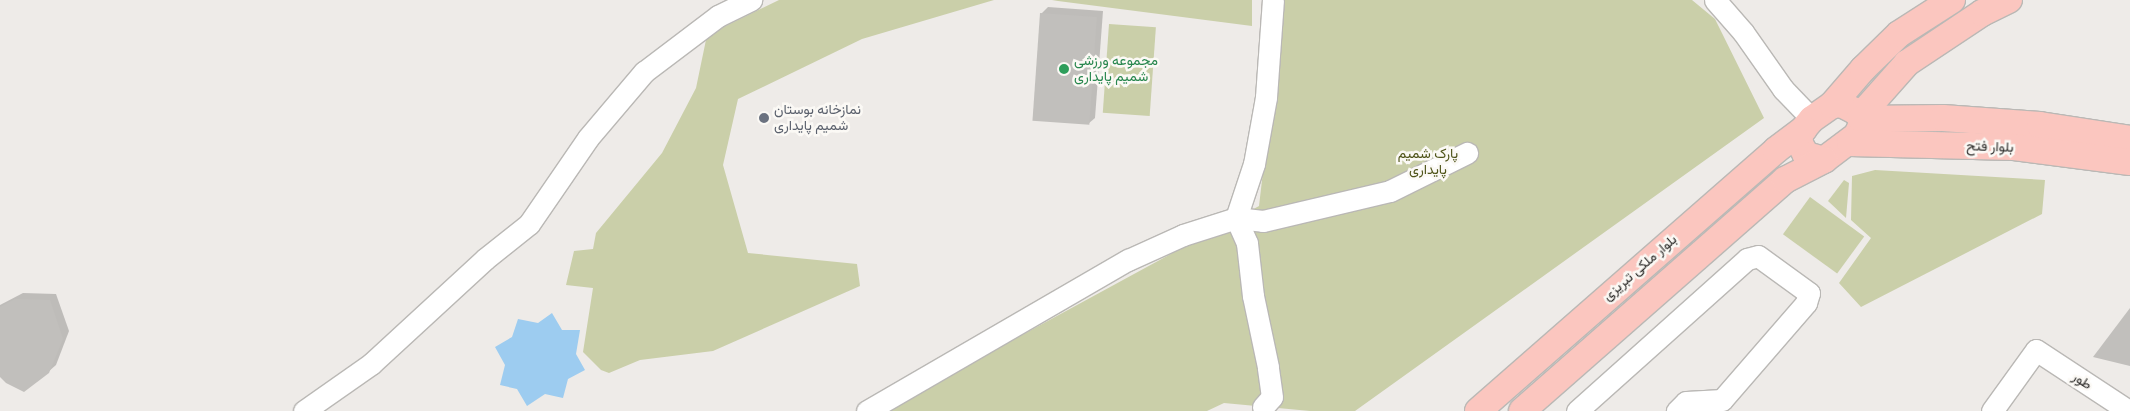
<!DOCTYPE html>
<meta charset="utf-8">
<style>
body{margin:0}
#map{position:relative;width:2130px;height:411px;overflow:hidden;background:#eeebe8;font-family:Figtree,Vazirmatn,sans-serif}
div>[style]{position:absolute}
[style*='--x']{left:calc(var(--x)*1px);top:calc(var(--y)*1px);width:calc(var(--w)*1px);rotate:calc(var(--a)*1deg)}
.green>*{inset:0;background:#cacfa9;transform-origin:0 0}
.water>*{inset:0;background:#9dccf0}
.shadow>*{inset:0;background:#0003}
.building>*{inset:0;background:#c1bfbc;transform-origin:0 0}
.roads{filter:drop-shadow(1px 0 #bab8b5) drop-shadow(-1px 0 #bab8b5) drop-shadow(0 1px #bab8b5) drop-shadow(0 -1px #bab8b5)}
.minor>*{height:21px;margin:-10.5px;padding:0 10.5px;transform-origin:10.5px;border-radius:10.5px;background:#fff}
.major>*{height:26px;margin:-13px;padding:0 13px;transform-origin:13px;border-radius:13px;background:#fbc6bf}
.dots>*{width:14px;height:14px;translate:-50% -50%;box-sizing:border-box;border:2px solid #fbf9f5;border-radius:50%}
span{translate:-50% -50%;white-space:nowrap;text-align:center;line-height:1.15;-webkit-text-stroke:5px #fbf9f5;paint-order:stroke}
.leisure-label{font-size:14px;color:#27864d}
.left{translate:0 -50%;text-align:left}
.worship-label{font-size:14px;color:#5b616d}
.street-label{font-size:14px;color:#2b2a28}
.park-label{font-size:14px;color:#4f5419}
</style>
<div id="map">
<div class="green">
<i style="clip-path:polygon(779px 0,994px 0,862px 39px,738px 99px,723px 165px,748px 253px,857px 264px,860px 286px,713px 351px,640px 360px,609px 373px,601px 370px,583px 352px,593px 288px,566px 285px,574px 251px,593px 249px,596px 233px,662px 153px,696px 88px,707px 35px)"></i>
<i style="clip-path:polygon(1052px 0,1252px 0,1252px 26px,1058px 1px)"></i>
<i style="clip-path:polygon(1283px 0,1692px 0,1715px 19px,1764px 118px,1355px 411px,1310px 411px,1224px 403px,1207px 411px,882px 411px,1259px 206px)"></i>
<i style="left:1109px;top:24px;width:47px;height:89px;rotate:4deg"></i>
<i style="clip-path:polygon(1875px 170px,2045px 180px,2042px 214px,1861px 307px,1839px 283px,1871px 238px,1851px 220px,1852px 176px)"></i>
<i style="clip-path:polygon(1844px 180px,1849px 183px,1846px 218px,1828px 201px)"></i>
<i style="left:1810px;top:197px;width:67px;height:46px;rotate:36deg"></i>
</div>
<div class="water">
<i style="clip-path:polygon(552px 313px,562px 330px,580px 330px,576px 354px,585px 370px,568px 379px,563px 398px,545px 394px,527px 406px,517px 389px,500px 385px,505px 365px,495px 347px,512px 337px,518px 319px,538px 323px)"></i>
</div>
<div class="shadow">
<i style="clip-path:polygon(1048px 7px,1103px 11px,1095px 118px,1088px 124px,1041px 14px)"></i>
<i style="clip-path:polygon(23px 293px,56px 294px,69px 331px,56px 365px,48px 372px,0 375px,0 305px)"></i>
</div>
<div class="building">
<i style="left:1040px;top:13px;width:57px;height:108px;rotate:4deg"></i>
<i style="clip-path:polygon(15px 299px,50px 300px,63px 339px,49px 373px,24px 392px,6px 383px,0 377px,0 307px)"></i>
<i style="clip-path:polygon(2130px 308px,2130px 366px,2093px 357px)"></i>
</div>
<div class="roads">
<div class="minor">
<i style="--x:1715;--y:0;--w:43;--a:48.8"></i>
<i style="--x:1743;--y:32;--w:70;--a:54.9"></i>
<i style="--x:1783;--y:89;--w:42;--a:46"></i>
<i style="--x:1263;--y:407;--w:13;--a:-48"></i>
<i style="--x:1272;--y:397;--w:30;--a:-98"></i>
<i style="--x:1268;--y:367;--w:73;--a:-101.9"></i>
<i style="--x:1253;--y:296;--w:53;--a:-96.5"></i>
<i style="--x:1247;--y:243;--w:27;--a:-114"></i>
<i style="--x:1236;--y:218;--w:27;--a:6"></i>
<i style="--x:1263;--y:221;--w:130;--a:-13.3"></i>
<i style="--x:1390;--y:191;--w:86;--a:-26.3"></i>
<i style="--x:304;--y:411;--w:82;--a:-35"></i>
<i style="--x:371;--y:364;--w:155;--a:-42.6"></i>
<i style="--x:485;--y:259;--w:56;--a:-38.5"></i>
<i style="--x:529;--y:224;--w:104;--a:-55.5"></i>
<i style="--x:588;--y:138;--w:87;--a:-49.7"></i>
<i style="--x:644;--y:72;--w:93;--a:-37.1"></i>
<i style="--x:718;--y:16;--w:37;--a:-26"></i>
<i style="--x:867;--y:411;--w:302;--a:-30.1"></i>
<i style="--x:1128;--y:260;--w:60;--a:-24.4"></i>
<i style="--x:1183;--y:235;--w:56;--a:-17.8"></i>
<i style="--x:1236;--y:218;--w:57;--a:-71.6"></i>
<i style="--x:1254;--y:164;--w:68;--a:-79.8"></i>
<i style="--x:1266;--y:97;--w:97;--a:-85.9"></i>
<i style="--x:1577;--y:411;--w:228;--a:-41.8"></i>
<i style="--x:1747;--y:259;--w:11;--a:-15"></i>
<i style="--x:1758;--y:256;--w:63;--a:36"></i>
<i style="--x:1809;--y:293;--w:10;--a:107"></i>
<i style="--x:1806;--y:303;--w:128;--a:130.9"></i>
<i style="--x:1722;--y:400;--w:36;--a:177"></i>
<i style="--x:1686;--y:402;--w:13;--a:135"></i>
<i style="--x:1992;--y:411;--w:75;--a:-54.2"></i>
<i style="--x:2036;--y:350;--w:111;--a:33.3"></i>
</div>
<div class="major">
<i style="--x:1841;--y:104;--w:16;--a:27"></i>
<i style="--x:1855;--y:111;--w:8;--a:45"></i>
<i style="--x:1861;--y:117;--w:9;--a:90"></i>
<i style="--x:1861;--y:126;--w:10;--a:114"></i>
<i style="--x:1857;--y:135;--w:41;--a:142.9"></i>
<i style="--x:1824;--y:160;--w:19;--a:-164"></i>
<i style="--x:1806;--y:155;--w:15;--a:-118"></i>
<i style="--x:1799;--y:142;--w:10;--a:-79"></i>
<i style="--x:1801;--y:132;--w:17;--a:-50"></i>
<i style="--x:1812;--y:119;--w:24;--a:-35"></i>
<i style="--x:1832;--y:105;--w:9;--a:-6"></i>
<i style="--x:1832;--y:105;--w:48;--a:-49.3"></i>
<i style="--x:1863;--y:69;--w:50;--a:-44.2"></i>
<i style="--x:1899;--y:34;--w:63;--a:-32.7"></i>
<i style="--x:1860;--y:116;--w:71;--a:-48.4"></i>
<i style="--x:1907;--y:63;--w:90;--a:-33.7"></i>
<i style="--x:1982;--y:13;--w:30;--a:-26"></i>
<i style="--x:1861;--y:119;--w:82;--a:-0.7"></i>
<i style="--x:1943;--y:118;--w:97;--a:4.1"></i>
<i style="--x:2040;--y:125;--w:91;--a:8.8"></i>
<i style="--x:1850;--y:143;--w:164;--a:1.4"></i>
<i style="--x:2014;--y:147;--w:117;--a:7.4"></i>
<i style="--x:1478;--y:411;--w:396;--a:-41.2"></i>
<i style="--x:1776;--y:150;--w:35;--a:-37"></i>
<i style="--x:1522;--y:411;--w:350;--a:-41.3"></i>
<i style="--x:1785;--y:180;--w:44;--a:-27.1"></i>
</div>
</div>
<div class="dots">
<i style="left:1064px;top:69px;background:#2e9e5b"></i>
<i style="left:764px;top:118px;background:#6b7280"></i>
</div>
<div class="leisure-label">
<span class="left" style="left:1074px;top:69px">مجموعه ورزشی<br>شمیم پایداری</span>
</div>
<div class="worship-label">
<span class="left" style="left:774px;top:118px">نمازخانه بوستان<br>شمیم پایداری</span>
</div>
<div class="street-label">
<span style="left:1990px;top:147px;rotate:2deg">بلوار فتح</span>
<span style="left:1640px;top:268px;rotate:-41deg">بلوار ملکى تبریزى</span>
<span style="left:2082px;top:381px;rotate:33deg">طور</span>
</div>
<div class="park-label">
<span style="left:1428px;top:162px">پارک شمیم<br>پایداری</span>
</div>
</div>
